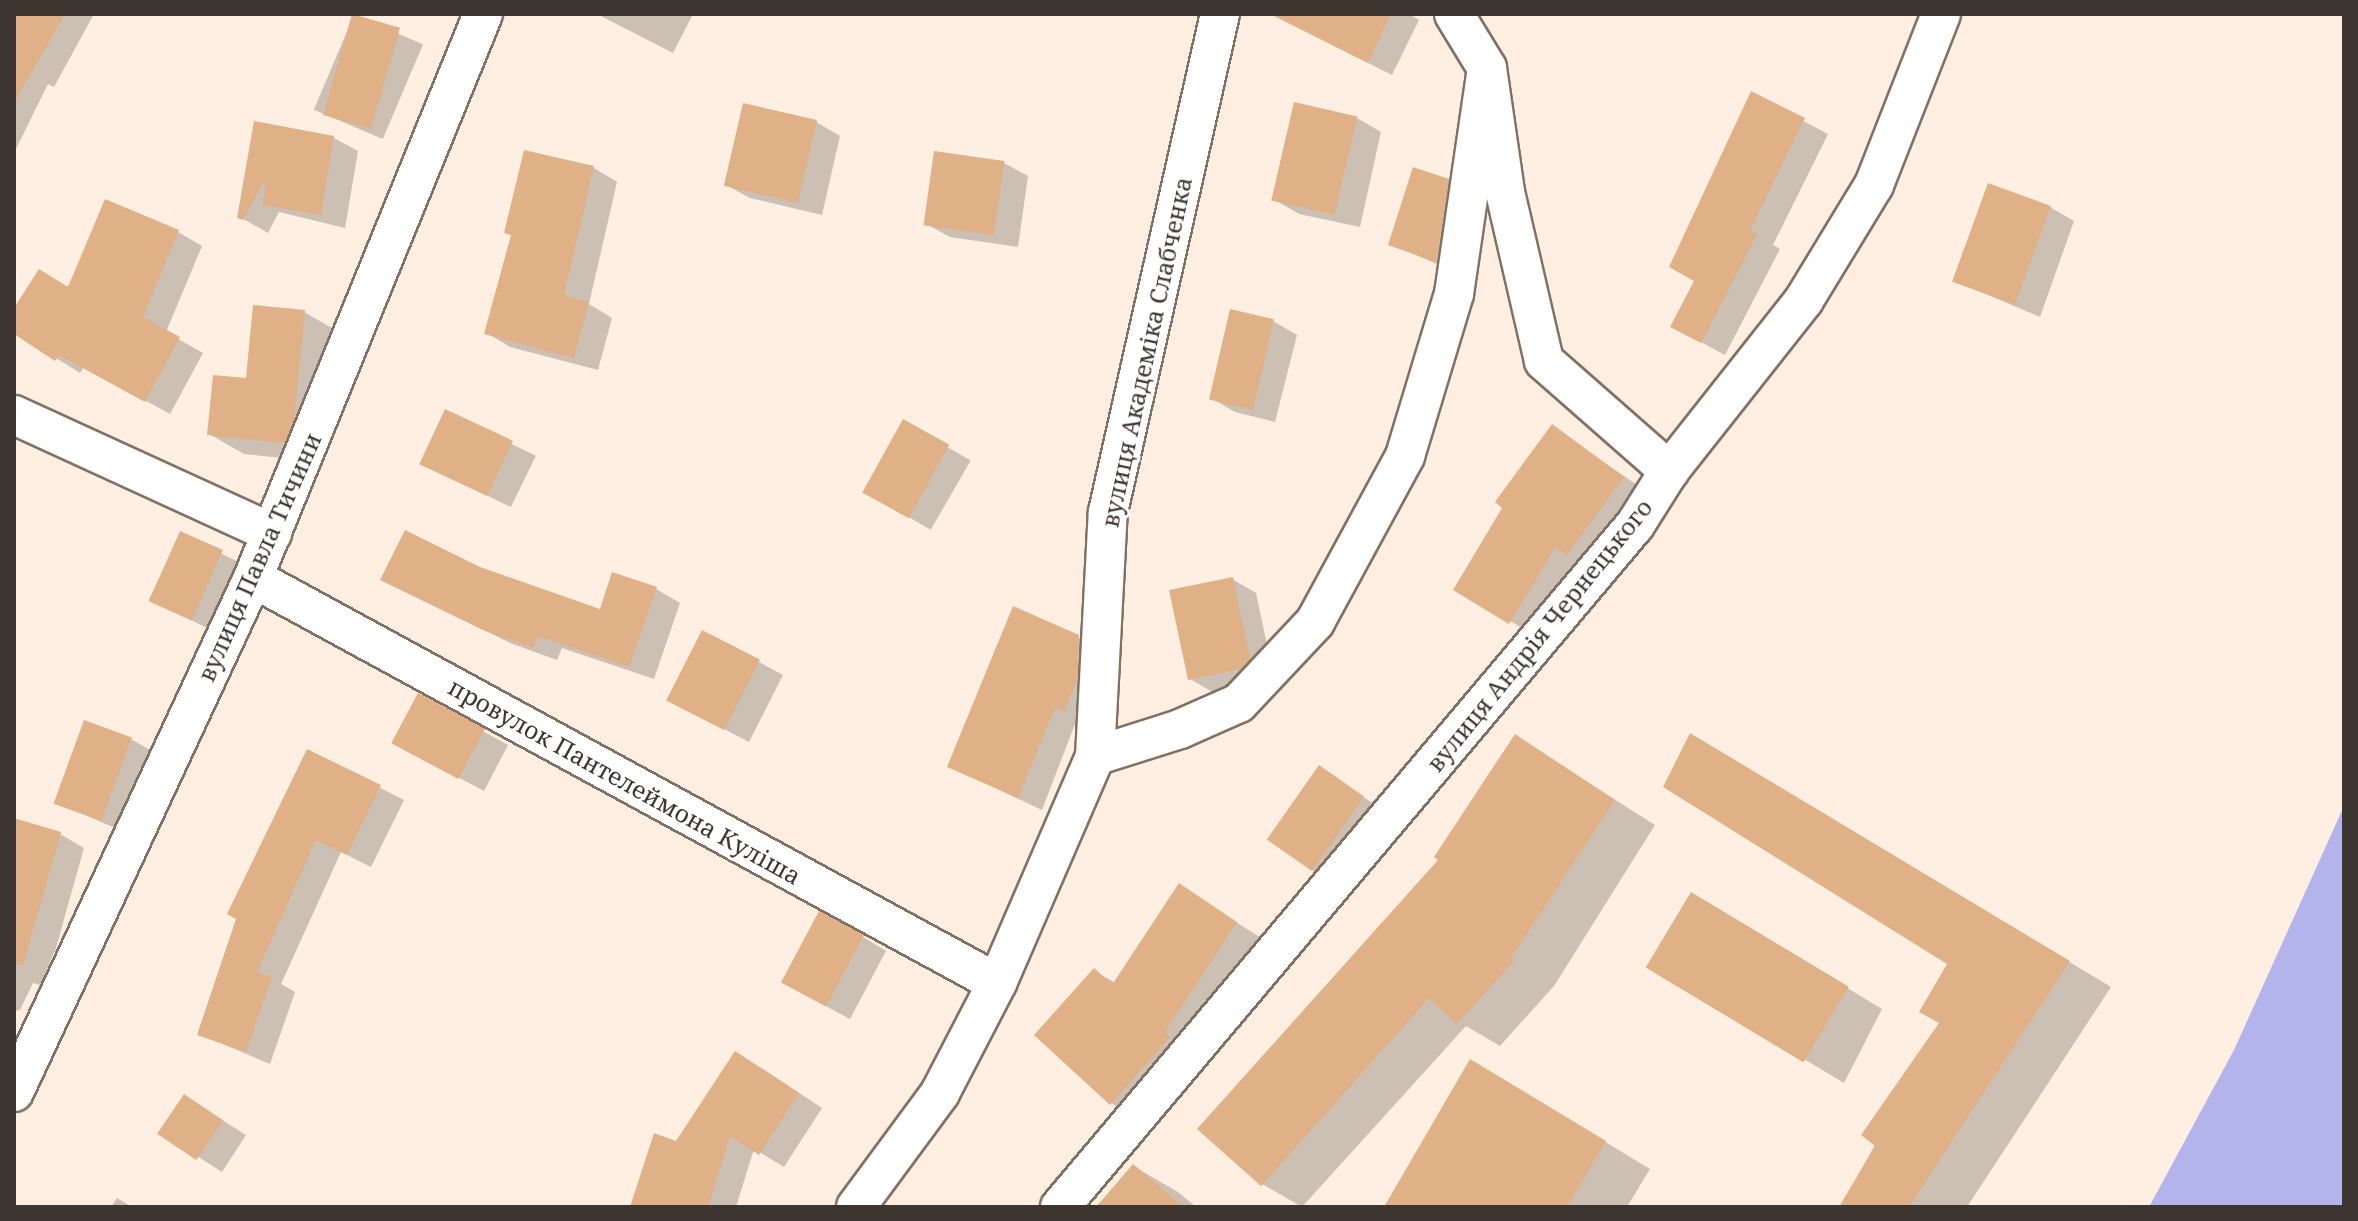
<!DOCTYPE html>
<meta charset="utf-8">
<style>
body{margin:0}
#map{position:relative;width:2358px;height:1221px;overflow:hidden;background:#ffefe2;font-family:"Noto Serif",serif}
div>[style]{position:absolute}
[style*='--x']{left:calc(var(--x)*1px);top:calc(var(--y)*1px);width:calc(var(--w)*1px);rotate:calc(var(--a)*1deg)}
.water>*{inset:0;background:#b3b4ec}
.shadow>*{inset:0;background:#0003;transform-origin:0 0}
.building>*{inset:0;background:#e0b086;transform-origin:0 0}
.roads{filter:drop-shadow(2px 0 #827162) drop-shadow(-2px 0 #827162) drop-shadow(0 2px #827162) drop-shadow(0 -2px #827162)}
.minor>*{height:38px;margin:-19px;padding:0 19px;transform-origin:19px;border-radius:19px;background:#fff}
span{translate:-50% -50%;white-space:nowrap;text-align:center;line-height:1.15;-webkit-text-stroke:6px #fff;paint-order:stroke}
.street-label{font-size:24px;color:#3d352f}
.frame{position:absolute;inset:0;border:16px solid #3d352f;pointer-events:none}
</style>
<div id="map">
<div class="water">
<i style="clip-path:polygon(2344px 806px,2344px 1207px,2149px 1207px,2234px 1050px)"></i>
</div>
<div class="shadow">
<i style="clip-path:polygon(14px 14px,94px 14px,54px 87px,48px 84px,14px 153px)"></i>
<i style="clip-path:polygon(597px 14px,693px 14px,673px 53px)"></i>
<i style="clip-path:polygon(1314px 14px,1409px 14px,1419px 20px,1392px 75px,1330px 44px)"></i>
<i style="left:354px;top:15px;width:75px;height:103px;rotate:23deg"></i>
<i style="clip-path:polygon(1752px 94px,1828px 134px,1773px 245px,1780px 249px,1725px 355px,1697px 340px,1696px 280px)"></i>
<i style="clip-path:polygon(1296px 105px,1357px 118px,1381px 132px,1360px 227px,1299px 214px,1275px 200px)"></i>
<i style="clip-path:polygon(816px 122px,840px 136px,822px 215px,750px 198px,726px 185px)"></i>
<i style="clip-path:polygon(256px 124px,334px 138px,358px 151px,345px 228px,279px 212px,268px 233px,240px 217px)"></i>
<i style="clip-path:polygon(525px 152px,594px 168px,617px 182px,589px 304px,612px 318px,598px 370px,510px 347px,487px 333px,513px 236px)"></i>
<i style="clip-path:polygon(1004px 163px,1028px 176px,1018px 247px,950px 237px,926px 224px)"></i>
<i style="clip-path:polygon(1448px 180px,1472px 194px,1460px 274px,1390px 244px)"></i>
<i style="clip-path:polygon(2050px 207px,2074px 221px,2040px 317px,1955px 281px)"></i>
<i style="clip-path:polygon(178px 232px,202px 246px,166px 332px,203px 353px,170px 414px,84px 367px,80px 373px,14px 332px,14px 312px)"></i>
<i style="clip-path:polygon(304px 312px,339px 332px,320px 462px,244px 454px,209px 434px)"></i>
<i style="clip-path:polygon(1273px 321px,1297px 335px,1275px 422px,1235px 412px,1211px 398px)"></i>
<i style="left:446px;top:412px;width:100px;height:57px;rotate:26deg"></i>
<i style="left:904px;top:422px;width:77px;height:80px;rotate:30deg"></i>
<i style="clip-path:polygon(1552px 427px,1655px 497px,1542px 640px,1456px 589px)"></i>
<i style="left:181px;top:534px;width:72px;height:73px;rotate:26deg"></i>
<i style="clip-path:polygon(480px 569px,601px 611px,656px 589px,680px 603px,654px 679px,562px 648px,557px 660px,510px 643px,382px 579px)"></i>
<i style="clip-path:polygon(1232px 579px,1256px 593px,1273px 673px,1265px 682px,1214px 693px,1190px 679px)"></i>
<i style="clip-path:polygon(703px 632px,783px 675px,749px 742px,693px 713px)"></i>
<i style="clip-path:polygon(1078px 637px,1103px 651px,1042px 810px,949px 766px)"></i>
<i style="clip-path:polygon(419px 696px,508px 745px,484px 791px,418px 756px)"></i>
<i style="clip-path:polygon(1516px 737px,1655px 825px,1554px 986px,1500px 1046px,1466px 1026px,1302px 1207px,1262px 1184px,1441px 860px)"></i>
<i style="clip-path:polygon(131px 739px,155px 753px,126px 833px,56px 802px)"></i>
<i style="clip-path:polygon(308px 751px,404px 800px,371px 867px,341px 852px,281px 984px,295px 992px,270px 1064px,199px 1034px)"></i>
<i style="clip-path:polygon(1733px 760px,2111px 987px,1967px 1207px,1841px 1207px,1942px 1022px,1950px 964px)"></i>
<i style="clip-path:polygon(1320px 768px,1386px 812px,1336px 883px,1312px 870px)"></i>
<i style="clip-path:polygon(14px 820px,60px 834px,84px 848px,56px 948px,40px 985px,33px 983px,20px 1010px,14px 1011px)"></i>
<i style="clip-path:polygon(1179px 886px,1266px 941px,1142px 1121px,1111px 1103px,1094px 971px,1116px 983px)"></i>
<i style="clip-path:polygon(1727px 915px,1882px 1009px,1844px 1083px,1647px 965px)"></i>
<i style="clip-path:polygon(863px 937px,886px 951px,850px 1019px,807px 996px)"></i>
<i style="clip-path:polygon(760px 1067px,822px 1108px,784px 1167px,754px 1149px,736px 1207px,639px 1207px,677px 1143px)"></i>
<i style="clip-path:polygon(1516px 1088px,1650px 1169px,1627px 1207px,1386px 1207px)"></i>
<i style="clip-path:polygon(208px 1111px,246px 1135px,222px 1172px,161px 1133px)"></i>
<i style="clip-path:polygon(1133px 1166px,1178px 1192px,1196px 1207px,1099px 1207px)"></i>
<i style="clip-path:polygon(117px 1198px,132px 1207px,111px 1207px)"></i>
</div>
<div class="building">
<i style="clip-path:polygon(14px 14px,65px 14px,14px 103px)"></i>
<i style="left:352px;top:14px;width:50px;height:105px;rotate:16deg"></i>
<i style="clip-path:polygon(1270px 14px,1391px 14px,1368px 63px)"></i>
<i style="clip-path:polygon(1751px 91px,1805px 118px,1750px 230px,1757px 234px,1701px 343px,1670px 327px,1694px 281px,1669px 267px)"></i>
<i style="left:1294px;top:102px;width:65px;height:101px;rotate:13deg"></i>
<i style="left:743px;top:103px;width:76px;height:85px;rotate:13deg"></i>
<i style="clip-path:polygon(254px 121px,334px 136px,321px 215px,263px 205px,266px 178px,243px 220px,237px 218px)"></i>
<i style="clip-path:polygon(524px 150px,594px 166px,564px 295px,589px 302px,574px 358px,484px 334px,511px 235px,504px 233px)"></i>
<i style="left:934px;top:151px;width:71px;height:75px;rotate:8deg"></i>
<i style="clip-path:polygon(1413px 167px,1449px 179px,1436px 262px,1388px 245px)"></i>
<i style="left:1988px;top:183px;width:67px;height:105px;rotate:20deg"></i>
<i style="clip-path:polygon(105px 199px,179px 230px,143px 317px,180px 337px,145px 402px,59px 355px,55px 361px,14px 334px,14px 308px,39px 269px,68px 287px)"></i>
<i style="clip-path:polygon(253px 305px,305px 310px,294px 420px,284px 443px,207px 435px,213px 375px,246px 378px)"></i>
<i style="left:1230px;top:309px;width:45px;height:93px;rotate:13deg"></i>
<i style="left:445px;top:409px;width:75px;height:61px;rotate:25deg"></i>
<i style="left:903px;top:419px;width:53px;height:84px;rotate:29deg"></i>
<i style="clip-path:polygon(1552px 424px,1624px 477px,1567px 555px,1556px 547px,1509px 624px,1453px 590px,1502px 508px,1495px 502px)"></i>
<i style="clip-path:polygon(405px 530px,480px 567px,600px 609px,612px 572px,657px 587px,629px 667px,538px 636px,533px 648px,483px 630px,380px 580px)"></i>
<i style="left:180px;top:531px;width:47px;height:77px;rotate:24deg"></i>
<i style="clip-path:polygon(1233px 577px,1250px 659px,1240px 669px,1188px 680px,1169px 590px)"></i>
<i style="clip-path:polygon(1013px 606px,1079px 635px,1077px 681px,1064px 712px,1055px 708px,1018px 798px,947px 767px)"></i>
<i style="left:702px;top:630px;width:65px;height:79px;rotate:27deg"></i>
<i style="left:418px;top:693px;width:76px;height:57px;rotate:28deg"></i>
<i style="left:84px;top:720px;width:51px;height:89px;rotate:20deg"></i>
<i style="clip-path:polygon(1690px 733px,2070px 961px,1909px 1207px,1839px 1207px,1875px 1146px,1861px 1135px,1939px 1023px,1919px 1012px,1947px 964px,1663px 787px)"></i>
<i style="clip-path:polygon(1515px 734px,1615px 800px,1511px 958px,1514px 961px,1457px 1024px,1429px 998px,1261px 1186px,1197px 1129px,1438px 860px,1434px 857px)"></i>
<i style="clip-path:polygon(307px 749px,381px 785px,347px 855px,316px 840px,257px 972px,272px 977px,246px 1052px,197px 1035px,236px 919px,227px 914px)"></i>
<i style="left:1319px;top:765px;width:55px;height:91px;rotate:35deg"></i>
<i style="clip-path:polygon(14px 818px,61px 832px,23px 965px,14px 964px)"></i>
<i style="clip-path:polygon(1179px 883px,1237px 922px,1165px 1032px,1170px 1037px,1110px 1105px,1034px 1035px,1094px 968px,1112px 985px)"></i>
<i style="left:1691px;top:892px;width:184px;height:88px;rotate:31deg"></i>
<i style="left:819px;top:911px;width:51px;height:81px;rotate:28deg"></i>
<i style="clip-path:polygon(735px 1051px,799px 1093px,759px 1155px,730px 1136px,708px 1207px,630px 1207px,654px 1133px,676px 1141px)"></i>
<i style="clip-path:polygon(1470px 1059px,1606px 1141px,1567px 1207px,1384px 1207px)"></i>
<i style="left:184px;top:1094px;width:47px;height:48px;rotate:34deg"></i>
<i style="clip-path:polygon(1133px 1164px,1184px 1207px,1096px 1207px)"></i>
</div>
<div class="roads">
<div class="minor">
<i style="--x:1454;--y:14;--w:63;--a:58.6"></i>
<i style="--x:1487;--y:68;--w:125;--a:81.7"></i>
<i style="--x:1505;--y:192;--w:173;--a:77"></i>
<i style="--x:1544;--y:361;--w:167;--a:41.3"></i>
<i style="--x:14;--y:415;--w:284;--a:24.6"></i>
<i style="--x:253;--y:578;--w:847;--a:28.56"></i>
<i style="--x:1095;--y:756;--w:89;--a:-17.6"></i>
<i style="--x:1180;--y:729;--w:64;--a:-23.8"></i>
<i style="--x:1239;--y:703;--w:111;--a:-46.8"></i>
<i style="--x:1315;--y:622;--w:189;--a:-61.5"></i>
<i style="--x:1405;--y:456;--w:169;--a:-73.2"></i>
<i style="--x:1454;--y:294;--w:228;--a:-81.7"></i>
<i style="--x:14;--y:1092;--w:567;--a:-65.06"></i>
<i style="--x:253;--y:578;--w:609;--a:-67.81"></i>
<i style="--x:856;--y:1207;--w:142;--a:-53.6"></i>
<i style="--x:940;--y:1093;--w:124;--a:-62.6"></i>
<i style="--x:997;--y:983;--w:247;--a:-66.6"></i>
<i style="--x:1095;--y:756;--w:244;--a:-87"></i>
<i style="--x:1108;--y:512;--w:510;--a:-77.33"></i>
<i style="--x:1060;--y:1207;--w:892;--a:-49.87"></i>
<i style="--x:1635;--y:525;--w:64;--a:-57.8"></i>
<i style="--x:1669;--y:471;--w:218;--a:-51.7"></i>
<i style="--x:1804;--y:300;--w:135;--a:-58.7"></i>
<i style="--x:1874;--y:185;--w:184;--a:-68.6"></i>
</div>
</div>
<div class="street-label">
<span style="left:1146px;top:352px;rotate:-78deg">вулиця Академіка Слабченка</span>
<span style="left:259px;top:557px;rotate:-66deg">вулиця Павла Тичини</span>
<span style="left:1539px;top:635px;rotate:-51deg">вулиця Андрія Чернецького</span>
<span style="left:625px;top:781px;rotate:29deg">провулок Пантелеймона Куліша</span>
</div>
<div class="frame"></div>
</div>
